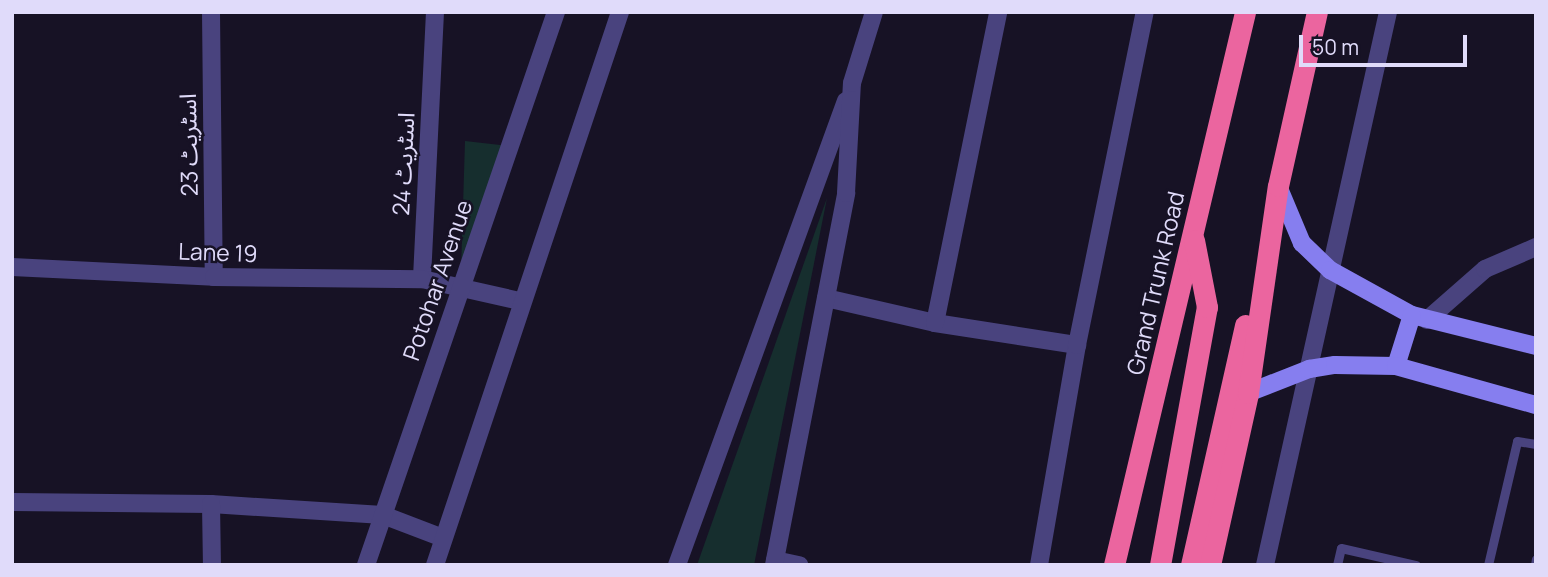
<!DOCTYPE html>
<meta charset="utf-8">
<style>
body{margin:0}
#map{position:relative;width:1548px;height:577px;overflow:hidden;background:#171225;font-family:Manrope,"Noto Sans Arabic",sans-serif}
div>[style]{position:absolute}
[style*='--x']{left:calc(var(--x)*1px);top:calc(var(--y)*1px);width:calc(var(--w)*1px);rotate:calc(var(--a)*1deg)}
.green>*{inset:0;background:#162e2e}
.lane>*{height:9px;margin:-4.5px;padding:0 4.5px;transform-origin:4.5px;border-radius:4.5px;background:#49437e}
.street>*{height:18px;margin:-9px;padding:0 9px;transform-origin:9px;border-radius:9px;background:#49437e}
.secondary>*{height:18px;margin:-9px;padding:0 9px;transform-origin:9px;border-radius:9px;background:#867eef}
.highway>*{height:21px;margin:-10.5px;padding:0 10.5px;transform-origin:10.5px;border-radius:10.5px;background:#eb659f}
span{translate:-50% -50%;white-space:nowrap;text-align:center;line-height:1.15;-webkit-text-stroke:5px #171225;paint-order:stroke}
.street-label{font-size:23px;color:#e0dbfa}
.frame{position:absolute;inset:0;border:14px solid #e0dbfa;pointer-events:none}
.scale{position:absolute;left:1299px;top:35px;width:168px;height:32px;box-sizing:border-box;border:4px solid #e0dbfa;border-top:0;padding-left:9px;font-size:21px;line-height:24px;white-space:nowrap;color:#e0dbfa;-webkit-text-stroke:5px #171225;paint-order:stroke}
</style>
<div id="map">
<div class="green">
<i style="clip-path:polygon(465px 141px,509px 146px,461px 272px)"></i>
<i style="clip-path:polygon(827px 198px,754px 565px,697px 565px)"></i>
</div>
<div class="lane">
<i style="--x:1337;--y:565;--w:17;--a:-77"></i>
<i style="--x:1341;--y:548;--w:77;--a:12.8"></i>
<i style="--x:1488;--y:565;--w:127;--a:-76.8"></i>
<i style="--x:1517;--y:441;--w:19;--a:9"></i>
<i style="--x:1535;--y:565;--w:6;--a:-81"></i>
</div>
<div class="street">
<i style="--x:211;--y:12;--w:265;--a:89.4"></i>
<i style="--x:435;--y:12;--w:267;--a:92.8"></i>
<i style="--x:422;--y:279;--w:100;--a:12.7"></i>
<i style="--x:12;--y:267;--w:202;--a:2.8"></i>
<i style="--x:214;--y:277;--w:208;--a:0.6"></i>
<i style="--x:826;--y:298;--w:112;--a:12.9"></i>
<i style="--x:935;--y:323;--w:144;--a:8.8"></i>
<i style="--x:1427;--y:320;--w:77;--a:-41.3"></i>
<i style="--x:1485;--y:269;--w:56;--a:-23.3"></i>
<i style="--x:935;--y:323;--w:317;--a:-78.5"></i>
<i style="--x:12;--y:502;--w:199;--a:0.6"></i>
<i style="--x:211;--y:504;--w:172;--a:3.7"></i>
<i style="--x:383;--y:515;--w:64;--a:21"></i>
<i style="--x:211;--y:504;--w:61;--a:89.1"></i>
<i style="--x:775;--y:560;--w:25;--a:12"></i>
<i style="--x:366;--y:565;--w:585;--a:-71.04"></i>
<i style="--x:435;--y:565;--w:583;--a:-71.5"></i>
<i style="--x:677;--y:565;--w:494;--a:-70"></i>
<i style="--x:774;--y:565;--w:379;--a:-79"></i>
<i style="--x:846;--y:193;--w:110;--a:-86.9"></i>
<i style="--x:852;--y:83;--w:74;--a:-72.8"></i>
<i style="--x:1039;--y:565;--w:223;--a:-80.2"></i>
<i style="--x:1077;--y:345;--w:340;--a:-78.5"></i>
<i style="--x:1265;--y:565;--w:567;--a:-77.46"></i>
</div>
<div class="secondary">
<i style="--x:1278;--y:186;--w:62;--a:67.2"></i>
<i style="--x:1302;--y:243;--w:39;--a:44"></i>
<i style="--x:1330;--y:270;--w:94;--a:28.8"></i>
<i style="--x:1412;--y:315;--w:128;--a:14"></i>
<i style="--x:1396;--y:366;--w:53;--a:-72.6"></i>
<i style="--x:1248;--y:393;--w:66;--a:-21.5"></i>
<i style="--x:1309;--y:369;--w:26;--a:-9"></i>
<i style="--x:1335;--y:365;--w:61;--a:0.9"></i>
<i style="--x:1396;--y:366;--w:145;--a:15.6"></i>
</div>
<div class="highway">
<i style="--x:1114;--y:565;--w:568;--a:-76.67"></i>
<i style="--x:1160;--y:565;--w:262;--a:-79.7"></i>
<i style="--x:1207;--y:307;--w:68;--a:-101"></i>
<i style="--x:1191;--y:565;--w:246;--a:-77.3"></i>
<i style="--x:1210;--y:565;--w:176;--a:-77.5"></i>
<i style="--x:1248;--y:393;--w:209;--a:-81.8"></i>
<i style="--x:1278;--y:186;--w:178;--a:-77.4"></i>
</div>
<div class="street-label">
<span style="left:188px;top:145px;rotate:-91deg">اسٹریٹ 23</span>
<span style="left:403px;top:164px;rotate:-87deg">اسٹریٹ 24</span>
<span style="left:218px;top:252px;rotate:2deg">Lane 19</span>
<span style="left:437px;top:280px;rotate:-71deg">Potohar Avenue</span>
<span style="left:1155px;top:283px;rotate:-77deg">Grand Trunk Road</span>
</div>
<div class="frame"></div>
<div class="scale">50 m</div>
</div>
